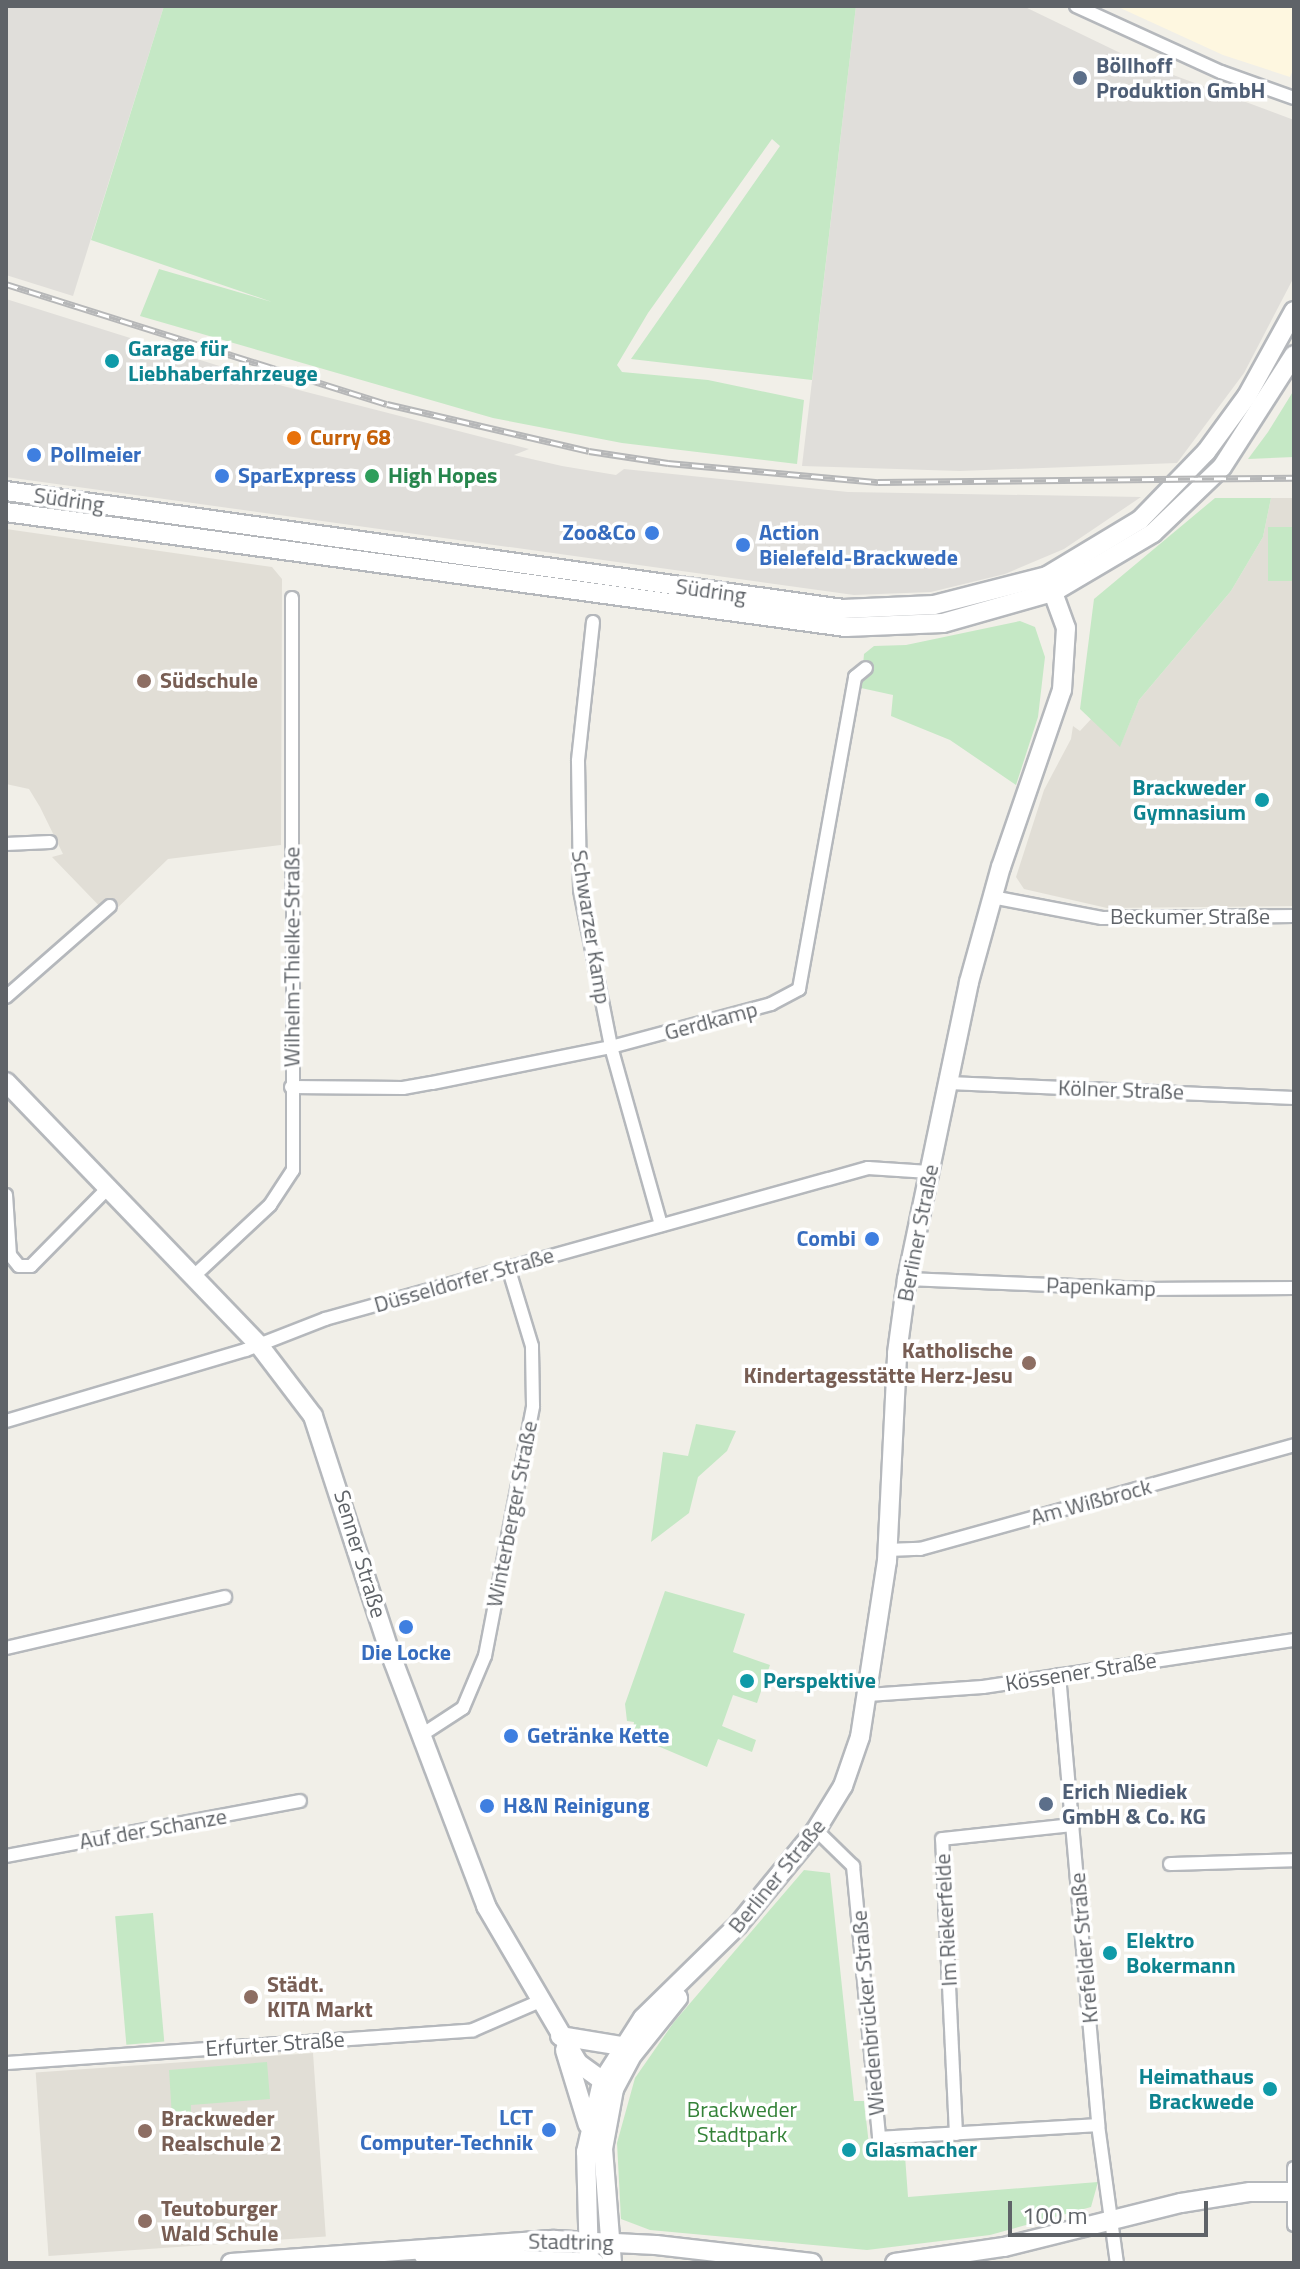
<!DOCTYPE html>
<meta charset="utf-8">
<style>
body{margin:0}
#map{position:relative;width:1300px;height:2269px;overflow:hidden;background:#f1efe8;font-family:"Titillium Web",sans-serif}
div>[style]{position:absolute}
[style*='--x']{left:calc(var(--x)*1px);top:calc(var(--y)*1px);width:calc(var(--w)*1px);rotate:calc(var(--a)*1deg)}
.commercial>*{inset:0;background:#fef7e0}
.industrial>*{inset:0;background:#e0deda}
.education>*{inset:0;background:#e1ded6;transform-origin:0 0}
.green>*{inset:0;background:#c5e8c5;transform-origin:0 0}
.roads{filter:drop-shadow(2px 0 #b5b8bc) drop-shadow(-2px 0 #b5b8bc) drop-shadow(0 2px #b5b8bc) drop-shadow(0 -2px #b5b8bc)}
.street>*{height:12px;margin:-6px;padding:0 6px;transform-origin:6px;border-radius:6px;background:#fff}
.secondary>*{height:18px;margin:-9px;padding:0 9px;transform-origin:9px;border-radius:9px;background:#fff}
.rail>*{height:7px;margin-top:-3.5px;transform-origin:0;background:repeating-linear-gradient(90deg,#fff 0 12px,#b6b7b8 0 24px);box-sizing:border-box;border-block:2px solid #b6b7b8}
.dots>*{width:22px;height:22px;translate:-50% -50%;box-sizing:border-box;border:4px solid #fff;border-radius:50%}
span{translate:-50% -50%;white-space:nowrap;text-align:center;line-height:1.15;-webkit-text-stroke:7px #fff;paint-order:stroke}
.service-label{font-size:22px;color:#4e5e75;font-weight:700}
.left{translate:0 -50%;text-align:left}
.culture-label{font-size:22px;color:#0d838f;font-weight:700}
.right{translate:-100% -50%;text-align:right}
.food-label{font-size:22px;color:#c56008;font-weight:700}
.shop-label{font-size:22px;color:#366cbe;font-weight:700}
.leisure-label{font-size:22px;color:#27864d;font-weight:700}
.street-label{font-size:22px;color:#5f6368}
.education-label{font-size:22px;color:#785e54;font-weight:700}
.park-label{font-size:22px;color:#348238}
.frame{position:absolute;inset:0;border:8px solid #5f6368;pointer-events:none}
.scale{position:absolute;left:1008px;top:2201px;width:200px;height:36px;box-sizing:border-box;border:4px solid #5f6368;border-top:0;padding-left:10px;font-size:24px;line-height:28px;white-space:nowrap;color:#5f6368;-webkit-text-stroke:6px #fff;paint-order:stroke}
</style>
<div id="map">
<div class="commercial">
<i style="clip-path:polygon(1116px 6px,1294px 6px,1294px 68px,1290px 77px,1223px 55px)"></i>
</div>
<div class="industrial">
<i style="clip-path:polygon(6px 6px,164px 6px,73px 296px,6px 275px)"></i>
<i style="clip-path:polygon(856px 6px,1023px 6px,1141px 63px,1294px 120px,1294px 277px,1244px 373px,1177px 463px,960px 471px,802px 466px)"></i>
<i style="clip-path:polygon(6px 299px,283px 386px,529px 449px,514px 455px,562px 466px,616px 475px,624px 469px,848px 492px,1141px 497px,1064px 549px,1005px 574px,931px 592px,854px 595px,6px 477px)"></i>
</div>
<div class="education">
<i style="clip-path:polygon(1271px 498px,1294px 498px,1294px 906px,1107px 908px,1024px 889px,1016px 877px,1044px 790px,1071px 739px,1073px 726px,1080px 731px,1092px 718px,1120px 746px,1139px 700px,1231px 591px,1263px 537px)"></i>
<i style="clip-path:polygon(6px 529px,272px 567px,282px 579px,281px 845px,168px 859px,109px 916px,52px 857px,63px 854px,40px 807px,29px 789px,6px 784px)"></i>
<i style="left:313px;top:2053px;width:184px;height:278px;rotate:86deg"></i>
</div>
<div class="green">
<i style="clip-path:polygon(164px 6px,856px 6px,812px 380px,631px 359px,780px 146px,772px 139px,648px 313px,617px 365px,622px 372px,708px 380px,804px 400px,797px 464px,622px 443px,493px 418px,140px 316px,159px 269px,272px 302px,91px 240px)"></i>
<i style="clip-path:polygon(1294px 390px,1294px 457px,1248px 459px,1268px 432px)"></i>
<i style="clip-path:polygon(1215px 498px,1271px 498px,1263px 537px,1231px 591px,1139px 700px,1120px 747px,1080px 709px,1094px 599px)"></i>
<i style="left:1294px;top:527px;width:54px;height:26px;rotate:90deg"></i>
<i style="clip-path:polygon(1020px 621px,1035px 627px,1045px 657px,1038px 717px,1016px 785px,950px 740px,891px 716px,893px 695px,861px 688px,864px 654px,874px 646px,906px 645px)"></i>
<i style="clip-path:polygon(696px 1424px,736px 1431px,727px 1451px,698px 1477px,689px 1513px,651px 1542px,663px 1452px,688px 1456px)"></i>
<i style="clip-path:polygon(665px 1591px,745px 1614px,733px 1652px,770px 1665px,757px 1703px,733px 1695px,722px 1726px,756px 1740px,752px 1752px,718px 1739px,707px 1767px,632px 1735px,634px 1722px,627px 1721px,625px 1704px)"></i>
<i style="clip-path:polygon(804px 1870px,830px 1873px,854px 2101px,864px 2101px,869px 2145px,904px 2142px,908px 2197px,1098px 2182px,1091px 2207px,990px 2235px,867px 2250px,650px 2230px,621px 2219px,617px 2143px,635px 2078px,674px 2022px)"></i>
<i style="left:153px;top:1913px;width:129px;height:38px;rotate:85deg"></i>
<i style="clip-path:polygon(267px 2062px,270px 2099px,191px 2105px,191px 2115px,172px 2117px,169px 2070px)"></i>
</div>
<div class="roads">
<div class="street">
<i style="--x:1076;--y:6;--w:159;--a:24.5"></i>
<i style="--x:1221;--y:72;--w:77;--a:19.6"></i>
<i style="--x:593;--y:622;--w:140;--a:96.2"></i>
<i style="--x:578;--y:761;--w:129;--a:89.1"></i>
<i style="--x:580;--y:890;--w:160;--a:78.8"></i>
<i style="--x:611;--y:1047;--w:185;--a:74.3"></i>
<i style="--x:6;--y:844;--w:44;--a:-2.6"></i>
<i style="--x:992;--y:897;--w:112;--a:10.8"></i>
<i style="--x:1102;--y:918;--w:192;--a:-0.6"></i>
<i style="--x:6;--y:997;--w:138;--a:-41.2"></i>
<i style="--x:949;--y:1083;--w:345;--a:2.5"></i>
<i style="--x:291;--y:1087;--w:112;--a:0.5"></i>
<i style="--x:403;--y:1088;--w:29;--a:-10"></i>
<i style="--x:432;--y:1083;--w:183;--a:-11.4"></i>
<i style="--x:611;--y:1047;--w:166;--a:-15"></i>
<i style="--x:771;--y:1004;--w:32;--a:-28"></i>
<i style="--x:799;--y:989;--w:317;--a:-79.8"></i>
<i style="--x:855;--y:677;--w:14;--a:-39"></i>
<i style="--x:6;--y:1195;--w:60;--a:86.2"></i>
<i style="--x:10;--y:1255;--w:14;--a:51"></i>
<i style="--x:19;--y:1266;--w:12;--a:0"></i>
<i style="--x:31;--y:1266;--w:111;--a:-45.4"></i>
<i style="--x:195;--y:1275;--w:103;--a:-43"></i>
<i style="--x:270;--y:1205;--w:42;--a:-56.7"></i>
<i style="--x:293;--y:1170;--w:572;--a:-90.1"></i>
<i style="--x:907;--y:1279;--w:235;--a:2.4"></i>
<i style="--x:1142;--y:1289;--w:152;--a:-0.4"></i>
<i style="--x:6;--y:1421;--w:250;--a:-16.5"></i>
<i style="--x:246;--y:1350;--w:85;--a:-21.4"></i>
<i style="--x:325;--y:1319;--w:564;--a:-15.54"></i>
<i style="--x:868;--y:1168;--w:61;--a:3.8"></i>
<i style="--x:887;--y:1550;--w:33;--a:-2"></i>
<i style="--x:920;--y:1549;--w:388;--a:-15.5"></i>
<i style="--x:6;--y:1648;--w:225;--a:-13.1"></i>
<i style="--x:1059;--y:1675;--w:452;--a:85"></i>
<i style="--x:1098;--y:2125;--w:139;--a:82.2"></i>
<i style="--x:868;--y:1695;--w:115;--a:-4"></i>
<i style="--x:983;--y:1687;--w:315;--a:-8.6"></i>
<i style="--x:420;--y:1736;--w:51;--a:-33.1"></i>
<i style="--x:463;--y:1708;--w:56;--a:-67.1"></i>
<i style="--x:485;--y:1656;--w:255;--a:-79.1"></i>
<i style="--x:533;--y:1406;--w:60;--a:-91"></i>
<i style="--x:532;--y:1346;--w:83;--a:-106.9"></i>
<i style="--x:816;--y:1830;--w:52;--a:44.2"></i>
<i style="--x:853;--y:1866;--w:273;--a:84.5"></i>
<i style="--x:879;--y:2138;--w:219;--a:-3.4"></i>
<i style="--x:6;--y:1856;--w:299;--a:-10.6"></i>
<i style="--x:1170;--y:1864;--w:124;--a:-1.8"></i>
<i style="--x:6;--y:2063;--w:468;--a:-4"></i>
<i style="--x:473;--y:2030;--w:71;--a:-23.3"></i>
<i style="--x:956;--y:2134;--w:295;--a:-92.7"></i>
<i style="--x:942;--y:1839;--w:132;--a:-6.1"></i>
<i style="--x:1294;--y:2168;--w:57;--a:90"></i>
</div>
<div class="secondary">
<i style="--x:6;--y:491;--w:845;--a:8.02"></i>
<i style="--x:843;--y:609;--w:91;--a:-2.5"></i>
<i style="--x:934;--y:605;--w:117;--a:-14.4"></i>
<i style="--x:1047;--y:576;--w:109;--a:-31.1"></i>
<i style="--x:1140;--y:520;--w:95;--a:-45.9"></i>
<i style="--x:1206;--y:452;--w:69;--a:-53.8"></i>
<i style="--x:1247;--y:396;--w:97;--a:-61.1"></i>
<i style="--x:6;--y:512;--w:848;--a:7.8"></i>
<i style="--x:846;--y:627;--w:97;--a:-2.4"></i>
<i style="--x:943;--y:623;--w:116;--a:-15.9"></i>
<i style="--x:1055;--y:591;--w:114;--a:-30.6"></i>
<i style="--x:1153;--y:533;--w:95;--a:-43.7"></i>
<i style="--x:1222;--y:467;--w:133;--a:-57.3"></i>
<i style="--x:6;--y:1082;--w:365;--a:46.1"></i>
<i style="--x:259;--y:1345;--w:89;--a:52.7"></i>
<i style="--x:313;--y:1416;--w:246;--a:72"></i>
<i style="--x:389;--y:1650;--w:274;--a:69.2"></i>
<i style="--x:486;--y:1906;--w:182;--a:59.6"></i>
<i style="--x:578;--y:2063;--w:44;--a:35.8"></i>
<i style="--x:560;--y:2036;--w:63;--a:9.2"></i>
<i style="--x:565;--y:2050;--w:78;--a:73"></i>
<i style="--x:424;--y:2256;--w:171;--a:2.3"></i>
<i style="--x:231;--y:2263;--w:324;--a:-4.1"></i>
<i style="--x:554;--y:2240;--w:102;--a:2.8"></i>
<i style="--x:656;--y:2245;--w:157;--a:6.6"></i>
<i style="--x:589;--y:2263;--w:111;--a:-91.5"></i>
<i style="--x:586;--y:2152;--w:72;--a:-77.1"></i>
<i style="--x:602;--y:2082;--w:76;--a:-57.4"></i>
<i style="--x:643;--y:2018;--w:133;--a:-44.4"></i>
<i style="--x:738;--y:1925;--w:123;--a:-50.6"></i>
<i style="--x:816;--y:1830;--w:52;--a:-58.5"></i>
<i style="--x:843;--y:1786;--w:52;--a:-70.9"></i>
<i style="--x:860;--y:1737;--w:178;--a:-81.3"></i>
<i style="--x:887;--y:1561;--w:208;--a:-87.2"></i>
<i style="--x:897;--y:1353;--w:75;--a:-82.3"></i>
<i style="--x:907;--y:1279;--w:303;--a:-78.2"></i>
<i style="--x:969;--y:982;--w:119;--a:-74.5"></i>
<i style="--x:1001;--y:867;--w:187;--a:-71"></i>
<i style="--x:1062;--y:690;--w:62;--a:-86.3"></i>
<i style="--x:1066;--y:628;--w:55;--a:-110.1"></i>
<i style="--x:612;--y:2263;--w:114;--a:-94.5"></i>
<i style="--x:603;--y:2149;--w:61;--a:-79.6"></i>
<i style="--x:614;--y:2089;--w:40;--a:-62"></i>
<i style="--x:633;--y:2054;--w:72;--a:-51.2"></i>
<i style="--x:895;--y:2263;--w:110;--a:-8.4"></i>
<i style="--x:1004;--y:2247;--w:182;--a:-14"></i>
<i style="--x:1181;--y:2203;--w:70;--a:-9.1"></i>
<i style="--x:1250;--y:2192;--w:44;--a:0"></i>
</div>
</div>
<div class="rail">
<i style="--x:6;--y:284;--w:399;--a:17.5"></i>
<i style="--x:387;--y:404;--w:207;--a:13.1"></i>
<i style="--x:589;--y:451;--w:80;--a:8.6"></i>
<i style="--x:668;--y:463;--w:211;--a:5.2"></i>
<i style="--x:878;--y:482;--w:416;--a:-0.6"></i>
</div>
<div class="dots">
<i style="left:1080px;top:78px;background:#5c6f8a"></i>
<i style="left:112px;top:361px;background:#0f9aa8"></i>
<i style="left:294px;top:438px;background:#e8710a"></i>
<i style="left:34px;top:455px;background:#3f7fe0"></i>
<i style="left:222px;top:476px;background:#3f7fe0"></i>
<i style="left:372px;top:476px;background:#2e9e5b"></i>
<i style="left:652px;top:533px;background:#3f7fe0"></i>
<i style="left:743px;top:545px;background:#3f7fe0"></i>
<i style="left:144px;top:681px;background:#8d6e63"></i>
<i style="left:1262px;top:800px;background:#0f9aa8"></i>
<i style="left:872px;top:1239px;background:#3f7fe0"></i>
<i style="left:1029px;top:1363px;background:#8d6e63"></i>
<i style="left:406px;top:1627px;background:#3f7fe0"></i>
<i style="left:747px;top:1681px;background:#0f9aa8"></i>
<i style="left:511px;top:1736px;background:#3f7fe0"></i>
<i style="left:1046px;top:1804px;background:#5c6f8a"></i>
<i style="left:487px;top:1806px;background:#3f7fe0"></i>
<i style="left:1110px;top:1953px;background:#0f9aa8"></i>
<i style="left:251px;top:1997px;background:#8d6e63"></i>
<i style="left:1270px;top:2089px;background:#0f9aa8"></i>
<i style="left:549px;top:2130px;background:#3f7fe0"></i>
<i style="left:145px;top:2131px;background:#8d6e63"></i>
<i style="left:849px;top:2150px;background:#0f9aa8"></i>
<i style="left:145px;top:2221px;background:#8d6e63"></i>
</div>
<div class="service-label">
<span class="left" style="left:1096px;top:78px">Böllhoff<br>Produktion GmbH</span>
<span class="left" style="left:1062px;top:1804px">Erich Niediek<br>GmbH &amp; Co. KG</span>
</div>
<div class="culture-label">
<span class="left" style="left:128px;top:361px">Garage für<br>Liebhaberfahrzeuge</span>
<span class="right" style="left:1246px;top:800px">Brackweder<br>Gymnasium</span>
<span class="left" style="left:763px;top:1681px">Perspektive</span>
<span class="left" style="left:1126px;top:1953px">Elektro<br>Bokermann</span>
<span class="right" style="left:1254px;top:2089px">Heimathaus<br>Brackwede</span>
<span class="left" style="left:865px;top:2150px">Glasmacher</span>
</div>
<div class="food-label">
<span class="left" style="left:310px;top:438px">Curry 68</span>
</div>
<div class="shop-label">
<span class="left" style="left:50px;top:455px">Pollmeier</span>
<span class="left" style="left:238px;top:476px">SparExpress</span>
<span class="left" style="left:759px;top:545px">Action<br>Bielefeld-Brackwede</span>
<span class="right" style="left:636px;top:533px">Zoo&amp;Co</span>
<span class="right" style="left:856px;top:1239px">Combi</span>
<span style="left:406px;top:1653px">Die Locke</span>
<span class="left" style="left:527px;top:1736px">Getränke Kette</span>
<span class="left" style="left:503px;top:1806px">H&amp;N Reinigung</span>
<span class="right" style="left:533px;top:2130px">LCT<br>Computer-Technik</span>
</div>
<div class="leisure-label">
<span class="left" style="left:388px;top:476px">High Hopes</span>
</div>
<div class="street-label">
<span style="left:69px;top:500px;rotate:8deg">Südring</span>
<span style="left:711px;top:591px;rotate:8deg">Südring</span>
<span style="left:1190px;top:917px">Beckumer Straße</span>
<span style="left:591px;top:927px;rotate:81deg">Schwarzer Kamp</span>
<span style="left:292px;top:957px;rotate:-90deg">Wilhelm-Thielke-Straße</span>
<span style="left:711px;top:1021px;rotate:-15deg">Gerdkamp</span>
<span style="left:1121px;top:1090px;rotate:2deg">Kölner Straße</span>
<span style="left:918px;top:1233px;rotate:-79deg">Berliner Straße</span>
<span style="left:464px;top:1280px;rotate:-16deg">Düsseldorfer Straße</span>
<span style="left:1101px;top:1287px;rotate:2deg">Papenkamp</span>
<span style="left:1091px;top:1502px;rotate:-15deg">Am Wißbrock</span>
<span style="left:512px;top:1514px;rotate:-79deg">Winterberger Straße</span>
<span style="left:360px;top:1554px;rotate:73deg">Senner Straße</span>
<span style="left:1081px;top:1672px;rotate:-9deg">Kössener Straße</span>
<span style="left:153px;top:1829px;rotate:-10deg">Auf der Schanze</span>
<span style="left:777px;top:1876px;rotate:-51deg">Berliner Straße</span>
<span style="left:946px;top:1920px;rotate:-93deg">Im Riekerfelde</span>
<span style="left:1084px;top:1948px;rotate:-95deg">Krefelder Straße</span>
<span style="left:868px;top:2013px;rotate:-95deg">Wiedenbrücker Straße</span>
<span style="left:275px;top:2044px;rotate:-4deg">Erfurter Straße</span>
<span style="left:571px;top:2242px;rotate:1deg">Stadtring</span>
</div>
<div class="education-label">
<span class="left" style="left:160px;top:681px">Südschule</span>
<span class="right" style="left:1013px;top:1363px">Katholische<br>Kindertagesstätte Herz-Jesu</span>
<span class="left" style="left:267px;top:1997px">Städt.<br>KITA Markt</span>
<span class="left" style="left:161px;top:2131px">Brackweder<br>Realschule 2</span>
<span class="left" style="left:161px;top:2221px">Teutoburger<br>Wald Schule</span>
</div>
<div class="park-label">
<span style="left:742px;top:2122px">Brackweder<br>Stadtpark</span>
</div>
<div class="frame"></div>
<div class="scale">100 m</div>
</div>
